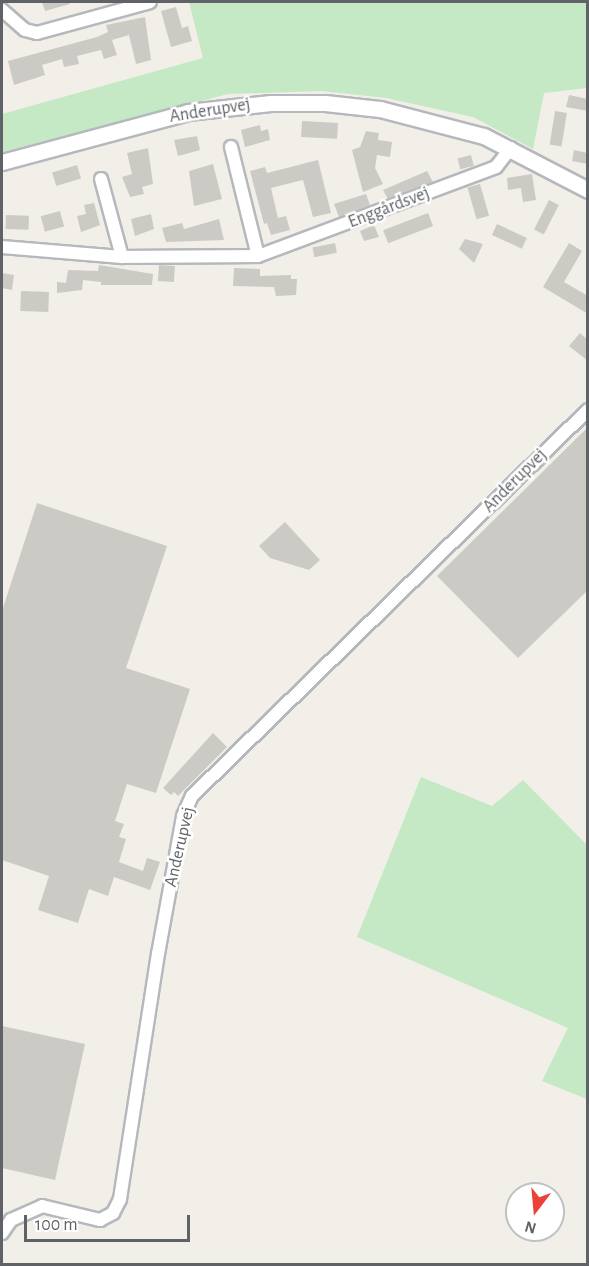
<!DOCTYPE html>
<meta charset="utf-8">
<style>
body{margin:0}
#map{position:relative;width:589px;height:1266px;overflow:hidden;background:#f1efe8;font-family:"Alegreya Sans",sans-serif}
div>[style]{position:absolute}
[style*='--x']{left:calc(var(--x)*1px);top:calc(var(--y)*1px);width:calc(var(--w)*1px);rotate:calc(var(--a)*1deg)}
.green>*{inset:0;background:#c5e8c5}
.building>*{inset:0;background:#cccac5;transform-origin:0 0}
.roads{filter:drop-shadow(2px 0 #b5b8bc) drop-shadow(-2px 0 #b5b8bc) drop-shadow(0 2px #b5b8bc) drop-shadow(0 -2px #b5b8bc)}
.minor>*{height:12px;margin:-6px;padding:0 6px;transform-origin:6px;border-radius:6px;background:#fff}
.tertiary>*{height:15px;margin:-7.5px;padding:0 7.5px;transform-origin:7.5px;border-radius:7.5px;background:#fff}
span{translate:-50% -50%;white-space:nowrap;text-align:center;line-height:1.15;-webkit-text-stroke:5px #fff;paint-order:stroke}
.street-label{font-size:18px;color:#5f6368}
.frame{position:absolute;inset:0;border:3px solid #5f6368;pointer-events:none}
.north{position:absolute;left:505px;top:1182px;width:60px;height:60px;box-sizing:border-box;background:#fff;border:2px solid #bfc1c3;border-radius:50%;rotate:196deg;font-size:16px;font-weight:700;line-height:24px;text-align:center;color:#5f6368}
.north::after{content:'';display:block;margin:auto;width:21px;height:27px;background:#ea4335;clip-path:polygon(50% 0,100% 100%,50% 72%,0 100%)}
.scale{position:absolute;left:24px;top:1215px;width:166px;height:27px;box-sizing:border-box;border:3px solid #5f6368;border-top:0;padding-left:8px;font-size:18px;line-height:21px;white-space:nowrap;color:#5f6368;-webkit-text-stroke:4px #fff;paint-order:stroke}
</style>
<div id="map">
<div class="green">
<i style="clip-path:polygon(189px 2px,587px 2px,587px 88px,544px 93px,533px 149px,473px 117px,386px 98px,322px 91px,228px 94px,2px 152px,2px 114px,203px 58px)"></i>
<i style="clip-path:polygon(421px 777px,492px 806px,523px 780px,587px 845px,587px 1099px,542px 1081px,568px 1028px,357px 937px)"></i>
</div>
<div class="building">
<i style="clip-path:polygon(42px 2px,69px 2px,70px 4px,45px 11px)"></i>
<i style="clip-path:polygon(176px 7px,182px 28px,188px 26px,192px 41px,171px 47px,161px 11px)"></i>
<i style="clip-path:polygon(145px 17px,151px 60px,136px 64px,129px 35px,112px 40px,117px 55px,104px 59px,101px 50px,77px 56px,79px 64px,64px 67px,62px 59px,42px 65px,45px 75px,14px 85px,8px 61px,97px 37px,108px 32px,106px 25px)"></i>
<i style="clip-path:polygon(569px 95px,588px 99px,588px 111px,566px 107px)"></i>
<i style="left:555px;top:111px;width:12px;height:34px;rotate:9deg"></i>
<i style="left:302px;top:121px;width:36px;height:16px;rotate:3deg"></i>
<i style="clip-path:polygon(260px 125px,261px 131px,268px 129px,270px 140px,245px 147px,241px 130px)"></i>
<i style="clip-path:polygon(366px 131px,379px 133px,378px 140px,392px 142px,390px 157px,377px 155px,375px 168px,383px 184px,363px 192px,352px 150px,360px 147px)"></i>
<i style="clip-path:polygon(197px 136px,200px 150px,178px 156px,174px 140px)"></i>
<i style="clip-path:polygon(148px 148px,153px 184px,142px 187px,144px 194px,130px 197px,122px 177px,132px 174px,127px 153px)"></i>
<i style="clip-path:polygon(574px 150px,588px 153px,588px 164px,572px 161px)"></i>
<i style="left:471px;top:155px;width:11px;height:14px;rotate:75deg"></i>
<i style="clip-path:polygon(318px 160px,331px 213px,313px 217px,303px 180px,271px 188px,278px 218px,286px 216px,290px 230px,271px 235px,267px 223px,264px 224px,250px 171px,265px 167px,267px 173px)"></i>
<i style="clip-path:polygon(213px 164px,222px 199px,194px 206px,189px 171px)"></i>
<i style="left:77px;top:165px;width:14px;height:26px;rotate:73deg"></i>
<i style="clip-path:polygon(427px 171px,433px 182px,388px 199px,383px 190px)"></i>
<i style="clip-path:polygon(532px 174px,536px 200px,523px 202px,521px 188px,508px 190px,507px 178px)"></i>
<i style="left:480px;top:184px;width:33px;height:13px;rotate:74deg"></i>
<i style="clip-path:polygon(366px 194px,370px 205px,339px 217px,334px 204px)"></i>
<i style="left:549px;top:200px;width:11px;height:33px;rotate:27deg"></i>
<i style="clip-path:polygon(94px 203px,100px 225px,81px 232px,77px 216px,86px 214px,84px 205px)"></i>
<i style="left:60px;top:211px;width:16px;height:20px;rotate:75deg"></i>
<i style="left:428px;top:213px;width:14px;height:48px;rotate:69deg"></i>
<i style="clip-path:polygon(151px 214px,154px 229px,135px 236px,131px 219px)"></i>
<i style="left:6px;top:215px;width:23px;height:14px;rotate:2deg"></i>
<i style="clip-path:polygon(219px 219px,224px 240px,166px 242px,162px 228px,182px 223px,184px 229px)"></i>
<i style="left:497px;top:224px;width:33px;height:12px;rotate:25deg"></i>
<i style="clip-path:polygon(374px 225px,379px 237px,364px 241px,360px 231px)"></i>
<i style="clip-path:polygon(465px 239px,483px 244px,474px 263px,459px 249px)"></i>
<i style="left:335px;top:243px;width:10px;height:23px;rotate:79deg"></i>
<i style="clip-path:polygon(569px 243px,582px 251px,564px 282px,588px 296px,588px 314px,543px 287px)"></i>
<i style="clip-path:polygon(99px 265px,153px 274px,152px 285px,101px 285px,101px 282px,83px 280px,82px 290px,57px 293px,57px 282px,66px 283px,68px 270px,98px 271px)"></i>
<i style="left:159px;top:265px;width:16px;height:16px;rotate:4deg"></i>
<i style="clip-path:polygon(234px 268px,260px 269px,260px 276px,291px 275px,291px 279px,297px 279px,296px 295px,276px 296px,274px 287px,233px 286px)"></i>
<i style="clip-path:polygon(2px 273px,14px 275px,12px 290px,2px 288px)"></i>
<i style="left:21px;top:291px;width:28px;height:20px;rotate:2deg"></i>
<i style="clip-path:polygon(580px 333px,588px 340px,588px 361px,569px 346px)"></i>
<i style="clip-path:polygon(588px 427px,588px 590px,518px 658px,437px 576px)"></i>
<i style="clip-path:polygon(37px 503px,167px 546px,126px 668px,190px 689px,156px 793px,127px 784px,115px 821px,124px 824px,119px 837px,126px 839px,119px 862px,143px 871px,147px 858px,160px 862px,150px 890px,114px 877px,108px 896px,89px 889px,78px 923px,38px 910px,49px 876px,2px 860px,2px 611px)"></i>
<i style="clip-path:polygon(285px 522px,320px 560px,309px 570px,270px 558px,259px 546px)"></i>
<i style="clip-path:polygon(213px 733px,227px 747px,178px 796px,174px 792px,171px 795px,163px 788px)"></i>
<i style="clip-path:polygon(2px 1026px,85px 1044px,55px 1180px,2px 1168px)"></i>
</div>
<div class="roads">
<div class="minor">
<i style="--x:2;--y:10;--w:30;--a:41"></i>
<i style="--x:25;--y:30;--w:12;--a:14"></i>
<i style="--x:37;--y:33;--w:117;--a:-15.3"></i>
<i style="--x:231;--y:147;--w:112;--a:76.1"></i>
<i style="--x:101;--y:179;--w:81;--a:74.9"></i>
<i style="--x:2;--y:247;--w:120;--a:4.8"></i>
<i style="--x:122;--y:257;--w:136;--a:-0.4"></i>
<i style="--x:258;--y:256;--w:254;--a:-20.5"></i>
<i style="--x:496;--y:167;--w:24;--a:-52"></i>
<i style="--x:2;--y:1233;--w:16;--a:-55"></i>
<i style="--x:11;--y:1220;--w:34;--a:-24"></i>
<i style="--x:42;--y:1206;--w:60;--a:13.6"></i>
<i style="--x:100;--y:1220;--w:15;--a:-28"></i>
<i style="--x:113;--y:1213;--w:16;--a:-63"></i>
<i style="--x:120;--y:1199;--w:248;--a:-81.2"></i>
<i style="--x:158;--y:954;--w:140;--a:-79.7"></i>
<i style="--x:183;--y:816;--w:22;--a:-66"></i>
<i style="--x:192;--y:796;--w:553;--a:-44.27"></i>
</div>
<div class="tertiary">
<i style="--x:2;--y:162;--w:193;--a:-15"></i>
<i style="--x:188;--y:112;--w:83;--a:-6.2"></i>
<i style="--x:271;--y:103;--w:54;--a:0"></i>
<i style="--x:325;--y:103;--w:55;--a:6.2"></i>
<i style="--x:380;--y:109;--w:107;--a:14.6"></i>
<i style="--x:484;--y:136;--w:117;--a:27.4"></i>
</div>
</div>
<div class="street-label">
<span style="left:210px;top:111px;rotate:-9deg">Anderupvej</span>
<span style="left:389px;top:208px;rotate:-21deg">Enggårdsvej</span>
<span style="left:515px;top:481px;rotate:-45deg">Anderupvej</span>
<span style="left:180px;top:847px;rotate:-77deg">Anderupvej</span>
</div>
<div class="frame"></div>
<div class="north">N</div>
<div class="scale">100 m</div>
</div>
